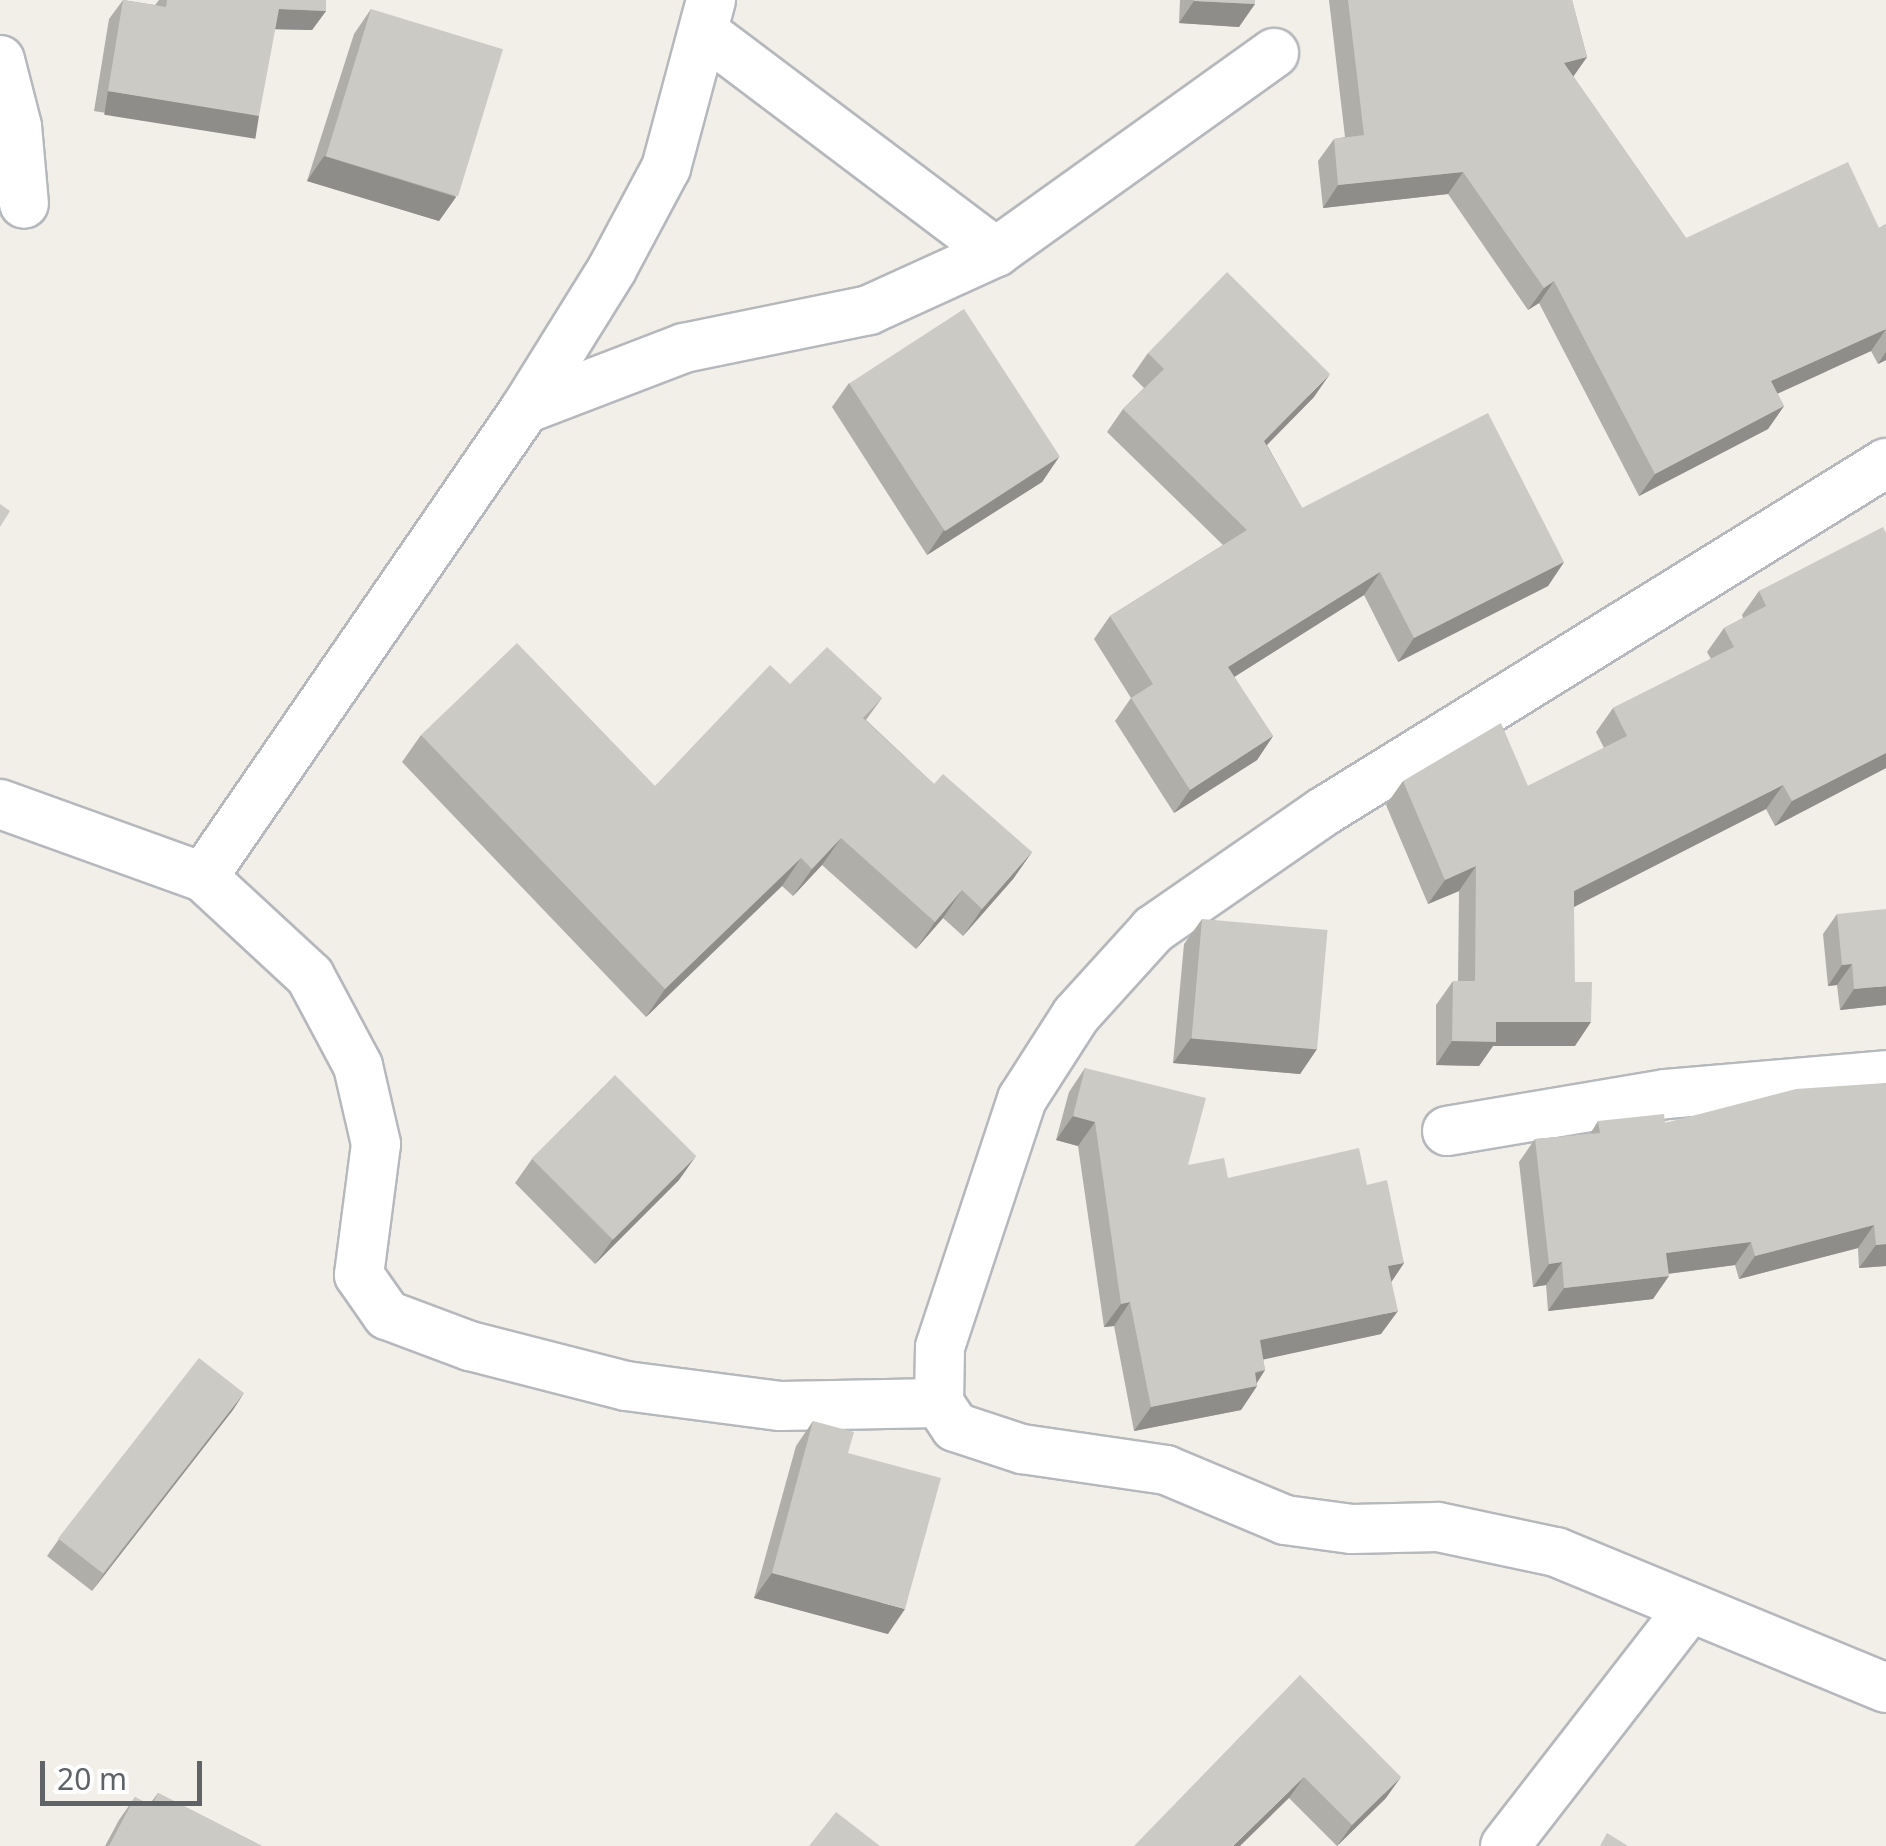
<!DOCTYPE html>
<style>
body{margin:0}
#map{position:relative;width:1886px;height:1846px;overflow:hidden;background:#f1efe8;font-family:"Noto Sans",sans-serif}
div>[style]{position:absolute}
[style*='--x']{left:calc(var(--x)*1px);top:calc(var(--y)*1px);width:calc(var(--w)*1px);rotate:calc(var(--a)*1deg)}
.roads{filter:drop-shadow(2px 0 #b5b8bc) drop-shadow(-2px 0 #b5b8bc) drop-shadow(0 2px #b5b8bc) drop-shadow(0 -2px #b5b8bc)}
.minor>*{height:48px;margin:-24px;padding:0 24px;transform-origin:24px;border-radius:24px;background:#fff}
.wall>*{inset:0;background:#afaea9}
.shaded-wall>*{inset:0;background:#8f8d8a;transform-origin:0 0}
.building>*{inset:0;background:#cccac5;transform-origin:0 0}
span{translate:-50% -50%;white-space:nowrap;text-align:center;line-height:1.15;-webkit-text-stroke:10px #fff;paint-order:stroke}
.scale{position:absolute;left:40px;top:1761px;width:162px;height:45px;box-sizing:border-box;border:5px solid #5f6368;border-top:0;padding-left:12px;font-size:30px;line-height:35px;white-space:nowrap;color:#5f6368;-webkit-text-stroke:8px #fff;paint-order:stroke}
</style>
<div id="map">
<div class="roads">
<div class="minor">
<i style="--x:705;--y:33;--w:364;--a:37"></i>
<i style="--x:0;--y:60;--w:68;--a:75.6"></i>
<i style="--x:17;--y:126;--w:78;--a:84.9"></i>
<i style="--x:525;--y:409;--w:170;--a:-21"></i>
<i style="--x:684;--y:348;--w:189;--a:-11.6"></i>
<i style="--x:869;--y:310;--w:140;--a:-24.5"></i>
<i style="--x:996;--y:252;--w:342;--a:-35.6"></i>
<i style="--x:1886;--y:463;--w:662;--a:148.21"></i>
<i style="--x:1323;--y:812;--w:206;--a:145.3"></i>
<i style="--x:1154;--y:929;--w:116;--a:132.2"></i>
<i style="--x:1076;--y:1015;--w:100;--a:122.7"></i>
<i style="--x:1022;--y:1099;--w:261;--a:108.3"></i>
<i style="--x:940;--y:1347;--w:56;--a:91"></i>
<i style="--x:939;--y:1403;--w:29;--a:56"></i>
<i style="--x:955;--y:1427;--w:71;--a:18.2"></i>
<i style="--x:1022;--y:1449;--w:146;--a:8.3"></i>
<i style="--x:1166;--y:1470;--w:129;--a:22.8"></i>
<i style="--x:1285;--y:1520;--w:68;--a:7.7"></i>
<i style="--x:1352;--y:1529;--w:86;--a:-1.3"></i>
<i style="--x:1438;--y:1527;--w:121;--a:12"></i>
<i style="--x:1556;--y:1552;--w:357;--a:22.4"></i>
<i style="--x:0;--y:804;--w:216;--a:19.8"></i>
<i style="--x:203;--y:877;--w:146;--a:42.8"></i>
<i style="--x:310;--y:976;--w:102;--a:61.9"></i>
<i style="--x:358;--y:1066;--w:80;--a:77"></i>
<i style="--x:376;--y:1144;--w:132;--a:97.4"></i>
<i style="--x:359;--y:1275;--w:49;--a:55"></i>
<i style="--x:387;--y:1315;--w:89;--a:20.5"></i>
<i style="--x:470;--y:1346;--w:161;--a:14.4"></i>
<i style="--x:626;--y:1386;--w:156;--a:7.4"></i>
<i style="--x:781;--y:1406;--w:158;--a:-1.1"></i>
<i style="--x:203;--y:877;--w:568;--a:-55.47"></i>
<i style="--x:525;--y:409;--w:165;--a:-58.1"></i>
<i style="--x:612;--y:269;--w:115;--a:-61.9"></i>
<i style="--x:666;--y:168;--w:174;--a:-75"></i>
<i style="--x:1447;--y:1131;--w:222;--a:-9.6"></i>
<i style="--x:1666;--y:1094;--w:221;--a:-4.9"></i>
<i style="--x:1505;--y:1846;--w:299;--a:-52.2"></i>
</div>
</div>
<div class="wall">
<i style="clip-path:polygon(123px 0,155px 5px,159px 0,326px 0,326px 11px,312px 30px,275px 29px,245px 136px,94px 111px,109px 19px)"></i>
<i style="clip-path:polygon(1180px 0,1255px 0,1239px 27px,1179px 23px)"></i>
<i style="clip-path:polygon(1329px 0,1572px 0,1587px 57px,1573px 76px,1686px 238px,1879px 228px,1886px 224px,1886px 360px,1878px 364px,1871px 351px,1777px 393px,1784px 406px,1768px 429px,1639px 496px,1539px 303px,1528px 310px,1448px 194px,1323px 208px,1318px 161px,1334px 139px,1345px 137px)"></i>
<i style="clip-path:polygon(371px 9px,456px 197px,439px 221px,307px 181px,354px 34px)"></i>
<i style="clip-path:polygon(1148px 353px,1314px 397px,1267px 445px,1302px 508px,1564px 562px,1548px 586px,1398px 662px,1364px 595px,1234px 677px,1273px 736px,1257px 760px,1174px 813px,1115px 721px,1131px 698px,1094px 639px,1110px 616px,1223px 545px,1107px 432px,1123px 409px,1144px 388px,1132px 376px)"></i>
<i style="clip-path:polygon(849px 383px,1059px 457px,1042px 482px,927px 555px,832px 407px)"></i>
<i style="clip-path:polygon(1886px 533px,1886px 768px,1775px 826px,1766px 809px,1574px 907px,1575px 1046px,1493px 1046px,1479px 1066px,1436px 1065px,1436px 1005px,1453px 981px,1458px 981px,1459px 891px,1428px 904px,1386px 805px,1403px 781px,1528px 786px,1604px 748px,1596px 732px,1613px 708px,1711px 659px,1707px 652px,1724px 628px,1743px 618px,1742px 615px,1759px 591px)"></i>
<i style="clip-path:polygon(790px 684px,882px 698px,866px 720px,934px 784px,1032px 852px,1013px 879px,963px 936px,943px 918px,916px 949px,822px 865px,793px 896px,782px 886px,646px 1017px,402px 762px,421px 735px,655px 786px)"></i>
<i style="clip-path:polygon(1837px 914px,1886px 1005px,1840px 1010px,1837px 985px,1828px 986px,1823px 934px)"></i>
<i style="clip-path:polygon(1202px 919px,1317px 1049px,1300px 1074px,1173px 1063px,1184px 944px)"></i>
<i style="clip-path:polygon(1085px 1068px,1188px 1165px,1228px 1178px,1367px 1185px,1404px 1263px,1391px 1282px,1381px 1334px,1263px 1359px,1265px 1370px,1257px 1383px,1257px 1386px,1241px 1410px,1134px 1431px,1114px 1326px,1104px 1327px,1078px 1146px,1056px 1140px,1069px 1092px)"></i>
<i style="clip-path:polygon(1886px 1083px,1886px 1266px,1859px 1268px,1858px 1248px,1739px 1279px,1735px 1265px,1668px 1274px,1653px 1299px,1548px 1311px,1546px 1285px,1533px 1287px,1519px 1162px,1535px 1139px,1590px 1134px,1598px 1121px,1665px 1123px)"></i>
<i style="clip-path:polygon(532px 1159px,679px 1180px,595px 1264px,515px 1183px)"></i>
<i style="clip-path:polygon(244px 1393px,92px 1591px,47px 1556px,59px 1539px)"></i>
<i style="clip-path:polygon(813px 1421px,848px 1453px,888px 1634px,754px 1598px,796px 1446px)"></i>
<i style="clip-path:polygon(1300px 1675px,1386px 1798px,1337px 1846px,1289px 1798px)"></i>
<i style="clip-path:polygon(158px 1793px,262px 1846px,105px 1846px,119px 1820px,135px 1797px,149px 1805px)"></i>
</div>
<div class="shaded-wall">
<i style="clip-path:polygon(1194px 1px,1255px 4px,1239px 27px,1179px 23px)"></i>
<i style="clip-path:polygon(279px 9px,326px 11px,312px 30px,265px 29px)"></i>
<i style="clip-path:polygon(1587px 57px,1571px 80px,1564px 63px)"></i>
<i style="left:108px;top:91px;width:153px;height:24px;rotate:9deg"></i>
<i style="clip-path:polygon(324px 156px,456px 197px,439px 221px,307px 181px)"></i>
<i style="clip-path:polygon(1463px 172px,1448px 194px,1323px 208px,1338px 185px)"></i>
<i style="clip-path:polygon(1554px 281px,1539px 303px,1528px 310px,1544px 288px)"></i>
<i style="clip-path:polygon(1886px 329px,1871px 351px,1755px 404px,1771px 381px)"></i>
<i style="clip-path:polygon(1886px 352px,1886px 360px,1878px 364px)"></i>
<i style="clip-path:polygon(1330px 374px,1314px 397px,1248px 464px,1264px 441px)"></i>
<i style="clip-path:polygon(1784px 406px,1768px 429px,1639px 496px,1655px 474px)"></i>
<i style="clip-path:polygon(1059px 457px,1042px 482px,927px 555px,944px 530px)"></i>
<i style="clip-path:polygon(1564px 562px,1548px 586px,1398px 662px,1414px 638px)"></i>
<i style="clip-path:polygon(1380px 572px,1364px 595px,1212px 691px,1228px 667px)"></i>
<i style="clip-path:polygon(1273px 736px,1257px 760px,1174px 813px,1190px 790px)"></i>
<i style="clip-path:polygon(1886px 753px,1886px 768px,1775px 826px,1792px 801px)"></i>
<i style="clip-path:polygon(1783px 785px,1766px 809px,1558px 915px,1574px 891px)"></i>
<i style="clip-path:polygon(841px 838px,822px 865px,793px 896px,812px 869px)"></i>
<i style="clip-path:polygon(1032px 852px,1013px 879px,963px 936px,982px 909px)"></i>
<i style="clip-path:polygon(801px 858px,782px 886px,646px 1017px,665px 989px)"></i>
<i style="clip-path:polygon(1476px 866px,1459px 891px,1428px 904px,1445px 880px)"></i>
<i style="clip-path:polygon(962px 890px,943px 918px,916px 949px,935px 922px)"></i>
<i style="clip-path:polygon(1852px 964px,1837px 985px,1828px 986px,1842px 965px)"></i>
<i style="clip-path:polygon(1886px 986px,1886px 1005px,1840px 1010px,1854px 989px)"></i>
<i style="clip-path:polygon(1496px 1022px,1591px 1022px,1575px 1046px,1493px 1046px,1479px 1066px,1436px 1065px,1452px 1041px)"></i>
<i style="clip-path:polygon(1191px 1038px,1317px 1049px,1300px 1074px,1173px 1063px)"></i>
<i style="clip-path:polygon(1073px 1116px,1095px 1122px,1078px 1146px,1056px 1140px)"></i>
<i style="clip-path:polygon(696px 1156px,679px 1180px,595px 1264px,613px 1239px)"></i>
<i style="clip-path:polygon(1874px 1225px,1858px 1248px,1739px 1279px,1755px 1256px)"></i>
<i style="clip-path:polygon(1751px 1242px,1735px 1265px,1650px 1276px,1666px 1253px)"></i>
<i style="clip-path:polygon(1886px 1244px,1886px 1266px,1859px 1268px,1876px 1245px)"></i>
<i style="clip-path:polygon(1562px 1262px,1546px 1285px,1533px 1287px,1549px 1264px)"></i>
<i style="clip-path:polygon(1404px 1263px,1388px 1287px,1388px 1266px)"></i>
<i style="clip-path:polygon(1669px 1276px,1653px 1299px,1548px 1311px,1564px 1288px)"></i>
<i style="clip-path:polygon(1130px 1302px,1114px 1326px,1104px 1327px,1121px 1304px)"></i>
<i style="clip-path:polygon(1398px 1311px,1381px 1334px,1243px 1364px,1260px 1340px)"></i>
<i style="clip-path:polygon(1265px 1370px,1254px 1387px,1257px 1386px,1241px 1410px,1134px 1431px,1151px 1407px)"></i>
<i style="clip-path:polygon(244px 1393px,233px 1410px,92px 1591px,104px 1574px)"></i>
<i style="clip-path:polygon(772px 1573px,905px 1609px,888px 1634px,754px 1598px)"></i>
<i style="clip-path:polygon(1304px 1777px,1289px 1798px,1240px 1846px,1233px 1846px)"></i>
<i style="clip-path:polygon(1401px 1777px,1386px 1798px,1337px 1846px,1352px 1825px)"></i>
</div>
<div class="building">
<i style="clip-path:polygon(123px 0,166px 7px,167px 0,326px 0,326px 11px,279px 9px,259px 116px,108px 91px)"></i>
<i style="clip-path:polygon(1194px 0,1255px 0,1255px 4px,1194px 1px)"></i>
<i style="clip-path:polygon(1348px 0,1572px 0,1587px 57px,1564px 63px,1686px 238px,1848px 162px,1879px 228px,1886px 224px,1886px 329px,1771px 381px,1784px 406px,1655px 474px,1554px 281px,1544px 288px,1463px 172px,1338px 185px,1334px 139px,1364px 135px)"></i>
<i style="left:371px;top:9px;width:138px;height:154px;rotate:17deg"></i>
<i style="clip-path:polygon(1227px 272px,1330px 374px,1264px 441px,1302px 508px,1488px 413px,1564px 562px,1414px 638px,1380px 572px,1228px 667px,1273px 736px,1190px 790px,1131px 698px,1153px 684px,1110px 616px,1247px 530px,1123px 409px,1164px 369px,1148px 353px)"></i>
<i style="left:964px;top:309px;width:176px;height:137px;rotate:57deg"></i>
<i style="clip-path:polygon(0 504px,10px 511px,0 527px)"></i>
<i style="clip-path:polygon(1883px 527px,1886px 533px,1886px 753px,1792px 801px,1783px 785px,1574px 891px,1574px 982px,1592px 982px,1591px 1022px,1496px 1022px,1496px 1042px,1452px 1041px,1453px 981px,1475px 981px,1476px 866px,1445px 880px,1403px 781px,1501px 723px,1528px 786px,1627px 736px,1613px 708px,1734px 647px,1724px 628px,1766px 606px,1759px 591px)"></i>
<i style="clip-path:polygon(517px 643px,655px 786px,770px 665px,790px 684px,827px 647px,882px 698px,863px 718px,934px 784px,943px 774px,1032px 852px,982px 909px,962px 890px,935px 922px,841px 838px,812px 869px,801px 858px,665px 989px,421px 735px)"></i>
<i style="clip-path:polygon(1886px 909px,1886px 986px,1854px 989px,1852px 964px,1842px 965px,1837px 914px)"></i>
<i style="left:1202px;top:919px;width:126px;height:120px;rotate:5deg"></i>
<i style="clip-path:polygon(1085px 1068px,1206px 1098px,1188px 1165px,1224px 1158px,1228px 1178px,1359px 1148px,1367px 1185px,1387px 1180px,1404px 1263px,1388px 1266px,1398px 1311px,1260px 1340px,1265px 1370px,1255px 1372px,1257px 1386px,1151px 1407px,1130px 1302px,1121px 1304px,1095px 1122px,1073px 1116px)"></i>
<i style="left:615px;top:1075px;width:115px;height:118px;rotate:45deg"></i>
<i style="clip-path:polygon(1886px 1083px,1886px 1244px,1876px 1245px,1874px 1225px,1755px 1256px,1751px 1242px,1666px 1253px,1669px 1276px,1564px 1288px,1562px 1262px,1549px 1264px,1535px 1139px,1600px 1133px,1598px 1121px,1664px 1114px,1665px 1123px,1796px 1089px)"></i>
<i style="left:199px;top:1358px;width:57px;height:229px;rotate:38deg"></i>
<i style="clip-path:polygon(813px 1421px,854px 1432px,848px 1453px,941px 1478px,905px 1609px,772px 1573px)"></i>
<i style="clip-path:polygon(1300px 1675px,1401px 1777px,1352px 1825px,1304px 1777px,1233px 1846px,1134px 1846px)"></i>
<i style="clip-path:polygon(158px 1793px,262px 1846px,109px 1846px,135px 1797px,152px 1806px)"></i>
<i style="clip-path:polygon(836px 1812px,880px 1846px,809px 1846px)"></i>
<i style="clip-path:polygon(1607px 1833px,1628px 1846px,1600px 1846px)"></i>
</div>
<div class="scale">20 m</div>
</div>
